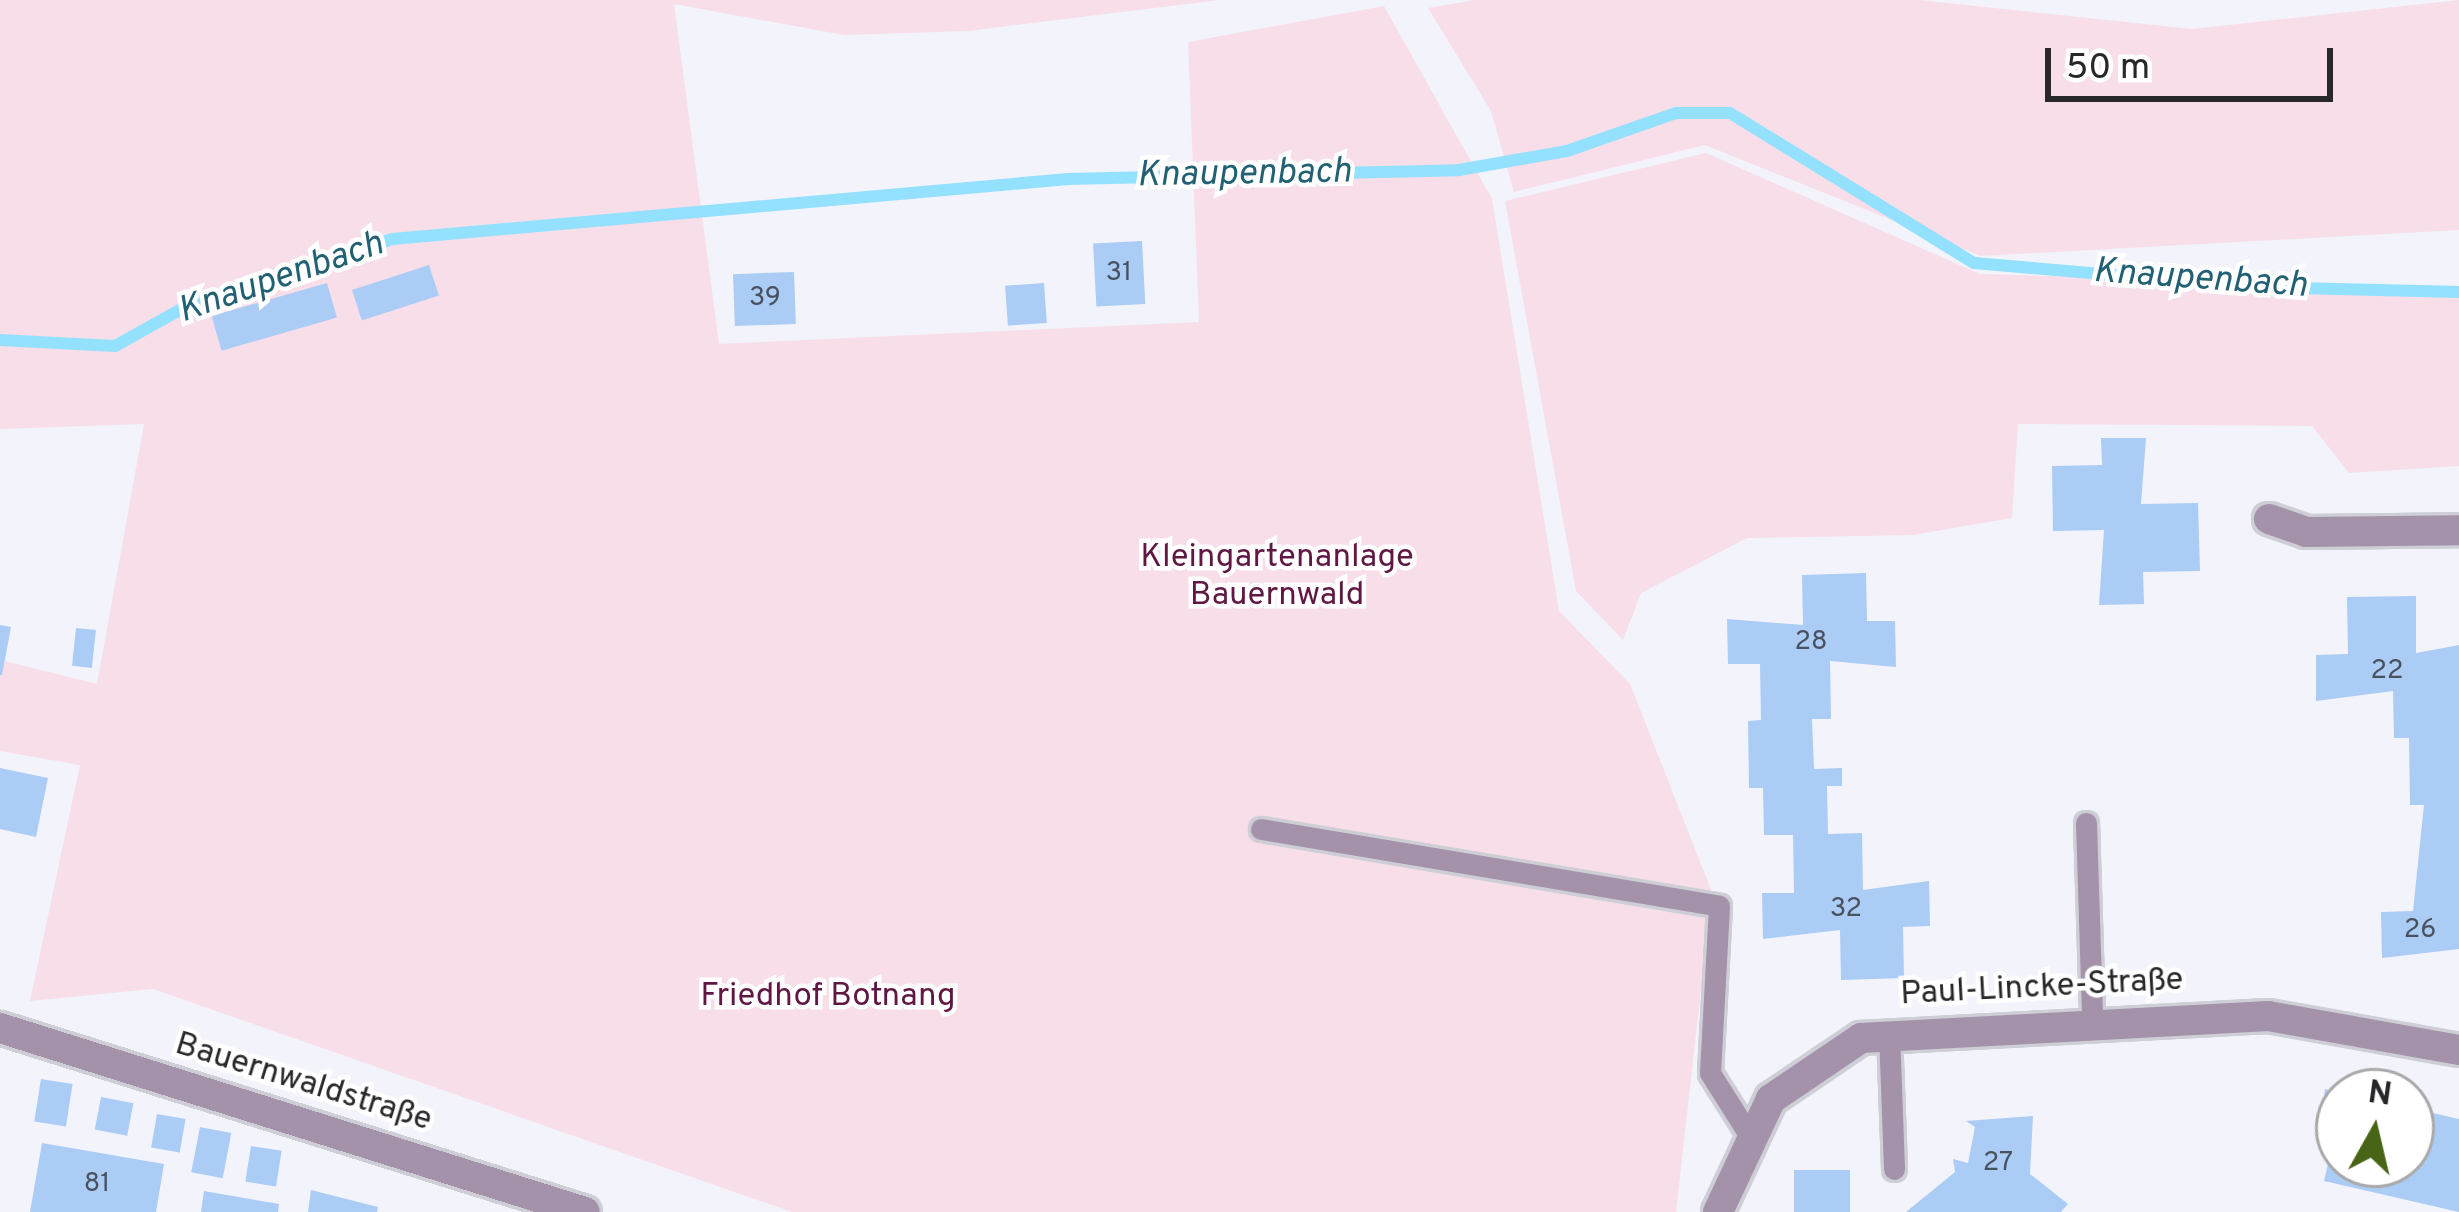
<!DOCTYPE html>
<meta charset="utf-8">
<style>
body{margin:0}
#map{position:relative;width:2459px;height:1212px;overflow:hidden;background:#f3f3fb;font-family:Overpass,sans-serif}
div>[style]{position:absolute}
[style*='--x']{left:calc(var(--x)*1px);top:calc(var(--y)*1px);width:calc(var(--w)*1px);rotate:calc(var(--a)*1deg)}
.green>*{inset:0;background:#f7dee9}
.stream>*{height:12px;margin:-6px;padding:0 6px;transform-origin:6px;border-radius:6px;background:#93e1fd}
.building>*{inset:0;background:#abccf5;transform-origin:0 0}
.roads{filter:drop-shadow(3px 0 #ceced6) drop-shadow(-3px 0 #ceced6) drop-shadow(0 3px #ceced6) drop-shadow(0 -3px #ceced6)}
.service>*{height:21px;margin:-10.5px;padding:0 10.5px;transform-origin:10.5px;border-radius:10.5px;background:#a392a9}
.minor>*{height:30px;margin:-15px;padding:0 15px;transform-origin:15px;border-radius:15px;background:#a392a9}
span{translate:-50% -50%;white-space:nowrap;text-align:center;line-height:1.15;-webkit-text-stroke:9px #fff;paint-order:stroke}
.number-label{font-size:27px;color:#49515e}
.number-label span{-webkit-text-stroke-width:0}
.park-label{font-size:33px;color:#601742}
.street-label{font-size:33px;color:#28282b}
.water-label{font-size:36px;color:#226073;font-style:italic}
.north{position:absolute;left:2315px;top:1068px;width:120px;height:120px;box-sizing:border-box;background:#fff;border:3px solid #a9a9aa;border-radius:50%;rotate:8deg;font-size:33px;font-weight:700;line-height:48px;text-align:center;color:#28282b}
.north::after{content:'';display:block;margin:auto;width:42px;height:54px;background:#476417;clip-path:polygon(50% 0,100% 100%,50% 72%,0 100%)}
.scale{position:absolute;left:2045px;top:48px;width:288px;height:54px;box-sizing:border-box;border:6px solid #28282b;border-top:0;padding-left:15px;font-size:36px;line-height:42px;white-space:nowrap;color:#28282b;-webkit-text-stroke:9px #fff;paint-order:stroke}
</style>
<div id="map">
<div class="green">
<i style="clip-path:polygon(0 0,1220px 0,968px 31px,844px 35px,674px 4px,719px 344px,1199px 322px,1188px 42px,1384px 6px,1492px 199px,1559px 611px,1630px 684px,1712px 892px,1676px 1212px,792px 1212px,153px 989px,30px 1001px,80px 765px,0 751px,0 660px,97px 684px,144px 424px,0 429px)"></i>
<i style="clip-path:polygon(1475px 0,1920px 0,2192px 29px,2459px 0,2459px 230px,1981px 256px,1705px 145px,1514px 192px,1491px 111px,1428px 8px)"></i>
<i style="clip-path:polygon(1706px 153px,1980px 274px,2459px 287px,2459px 466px,2349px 473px,2312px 426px,2018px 424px,2012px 518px,1913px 535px,1747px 538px,1641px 593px,1623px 640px,1576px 591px,1505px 201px)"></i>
</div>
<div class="stream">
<i style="--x:0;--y:340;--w:115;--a:3"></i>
<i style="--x:115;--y:346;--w:90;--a:-29.1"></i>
<i style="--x:194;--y:302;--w:209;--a:-17.6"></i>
<i style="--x:393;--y:239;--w:678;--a:-5.08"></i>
<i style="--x:1068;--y:179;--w:391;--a:-1.3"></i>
<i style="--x:1459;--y:170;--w:110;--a:-10"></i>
<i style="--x:1567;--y:151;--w:115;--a:-19.2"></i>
<i style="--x:1676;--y:113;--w:54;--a:0"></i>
<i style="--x:1730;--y:113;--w:286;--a:31.6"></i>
<i style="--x:1974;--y:263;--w:283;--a:4.9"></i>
<i style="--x:2256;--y:287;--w:203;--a:1.4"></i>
</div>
<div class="building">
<i style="left:1142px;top:241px;width:63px;height:49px;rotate:87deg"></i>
<i style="left:429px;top:265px;width:32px;height:81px;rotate:72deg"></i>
<i style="left:794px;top:272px;width:52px;height:61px;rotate:88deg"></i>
<i style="left:327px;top:283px;width:36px;height:120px;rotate:74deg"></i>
<i style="left:1044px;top:283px;width:40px;height:39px;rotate:86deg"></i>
<i style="clip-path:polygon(2101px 438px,2146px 438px,2141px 504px,2198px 503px,2200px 571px,2143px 572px,2144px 604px,2099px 605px,2104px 530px,2053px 531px,2052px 466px,2102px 465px)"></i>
<i style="clip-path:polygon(1866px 573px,1867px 621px,1895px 621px,1896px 667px,1830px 661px,1831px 719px,1812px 719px,1814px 769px,1842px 768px,1842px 786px,1827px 786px,1828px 834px,1862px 833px,1863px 890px,1929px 881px,1930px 926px,1903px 927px,1904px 978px,1841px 980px,1840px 930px,1763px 939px,1762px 893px,1794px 893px,1793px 835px,1764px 835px,1763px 788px,1749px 788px,1748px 721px,1761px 720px,1760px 664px,1728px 664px,1727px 619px,1803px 625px,1802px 575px)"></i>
<i style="clip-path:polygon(2416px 596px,2416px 653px,2459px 645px,2459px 949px,2382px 958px,2381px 912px,2413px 911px,2424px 805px,2410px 805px,2409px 738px,2394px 738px,2393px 691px,2316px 701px,2316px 655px,2348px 654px,2347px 597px)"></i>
<i style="clip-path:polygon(0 625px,11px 627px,2px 675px,0 675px)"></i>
<i style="left:76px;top:628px;width:20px;height:38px;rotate:6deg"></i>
<i style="clip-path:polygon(0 768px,48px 778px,36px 837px,0 829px)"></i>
<i style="left:41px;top:1079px;width:32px;height:43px;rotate:9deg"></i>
<i style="clip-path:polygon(2325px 1089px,2339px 1092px,2339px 1164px,2411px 1164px,2411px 1108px,2459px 1119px,2459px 1212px,2324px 1181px,2335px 1134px,2321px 1131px)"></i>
<i style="left:101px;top:1097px;width:33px;height:33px;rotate:11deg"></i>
<i style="left:157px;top:1114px;width:29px;height:34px;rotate:10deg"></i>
<i style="clip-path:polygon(2033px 1116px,2030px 1174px,2068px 1204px,2061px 1212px,1906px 1212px,1955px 1172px,1953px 1159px,1968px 1163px,1975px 1127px,1966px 1121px)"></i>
<i style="left:200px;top:1127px;width:32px;height:46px;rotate:11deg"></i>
<i style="clip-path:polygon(42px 1143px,164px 1164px,156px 1212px,30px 1212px)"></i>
<i style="left:251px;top:1146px;width:31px;height:36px;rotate:9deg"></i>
<i style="left:1794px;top:1170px;width:56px;height:42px"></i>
<i style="clip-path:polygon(311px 1190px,378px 1207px,377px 1212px,308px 1212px)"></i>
<i style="clip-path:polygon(204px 1191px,279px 1204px,278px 1212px,201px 1212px)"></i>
</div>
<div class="roads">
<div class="service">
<i style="--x:2086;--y:823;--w:196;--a:88.2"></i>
<i style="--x:1261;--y:829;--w:464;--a:9.5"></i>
<i style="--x:1719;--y:906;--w:167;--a:93.1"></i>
<i style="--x:1710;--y:1073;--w:71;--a:57.7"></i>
<i style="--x:1889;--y:1032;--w:137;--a:87.9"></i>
</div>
<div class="minor">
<i style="--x:2269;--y:519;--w:39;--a:19"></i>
<i style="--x:2306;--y:532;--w:153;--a:-0.7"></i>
<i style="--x:0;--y:1028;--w:613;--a:17.46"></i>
<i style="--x:1718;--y:1212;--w:125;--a:-64.9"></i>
<i style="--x:1771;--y:1099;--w:109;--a:-34.1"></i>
<i style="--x:1861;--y:1038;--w:408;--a:-3.1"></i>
<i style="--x:2268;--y:1016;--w:194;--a:10.1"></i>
</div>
</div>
<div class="number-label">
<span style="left:1119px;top:274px">31</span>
<span style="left:765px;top:299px">39</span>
<span style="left:1811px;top:643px">28</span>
<span style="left:2387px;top:672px">22</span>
<span style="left:1846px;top:910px">32</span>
<span style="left:2420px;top:931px">26</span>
<span style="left:1998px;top:1164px">27</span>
<span style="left:97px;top:1185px">81</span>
</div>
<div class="park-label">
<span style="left:1277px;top:578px">Kleingartenanlage<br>Bauernwald</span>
<span style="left:828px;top:998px">Friedhof Botnang</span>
</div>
<div class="street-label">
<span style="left:2042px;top:989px;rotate:-3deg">Paul-Lincke-Straße</span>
<span style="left:303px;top:1084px;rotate:17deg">Bauernwaldstraße</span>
</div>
<div class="water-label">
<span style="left:1244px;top:175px;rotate:-1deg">Knaupenbach</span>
<span style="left:281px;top:279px;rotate:-19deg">Knaupenbach</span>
<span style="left:2200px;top:280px;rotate:4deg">Knaupenbach</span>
</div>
<div class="north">N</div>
<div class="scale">50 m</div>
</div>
